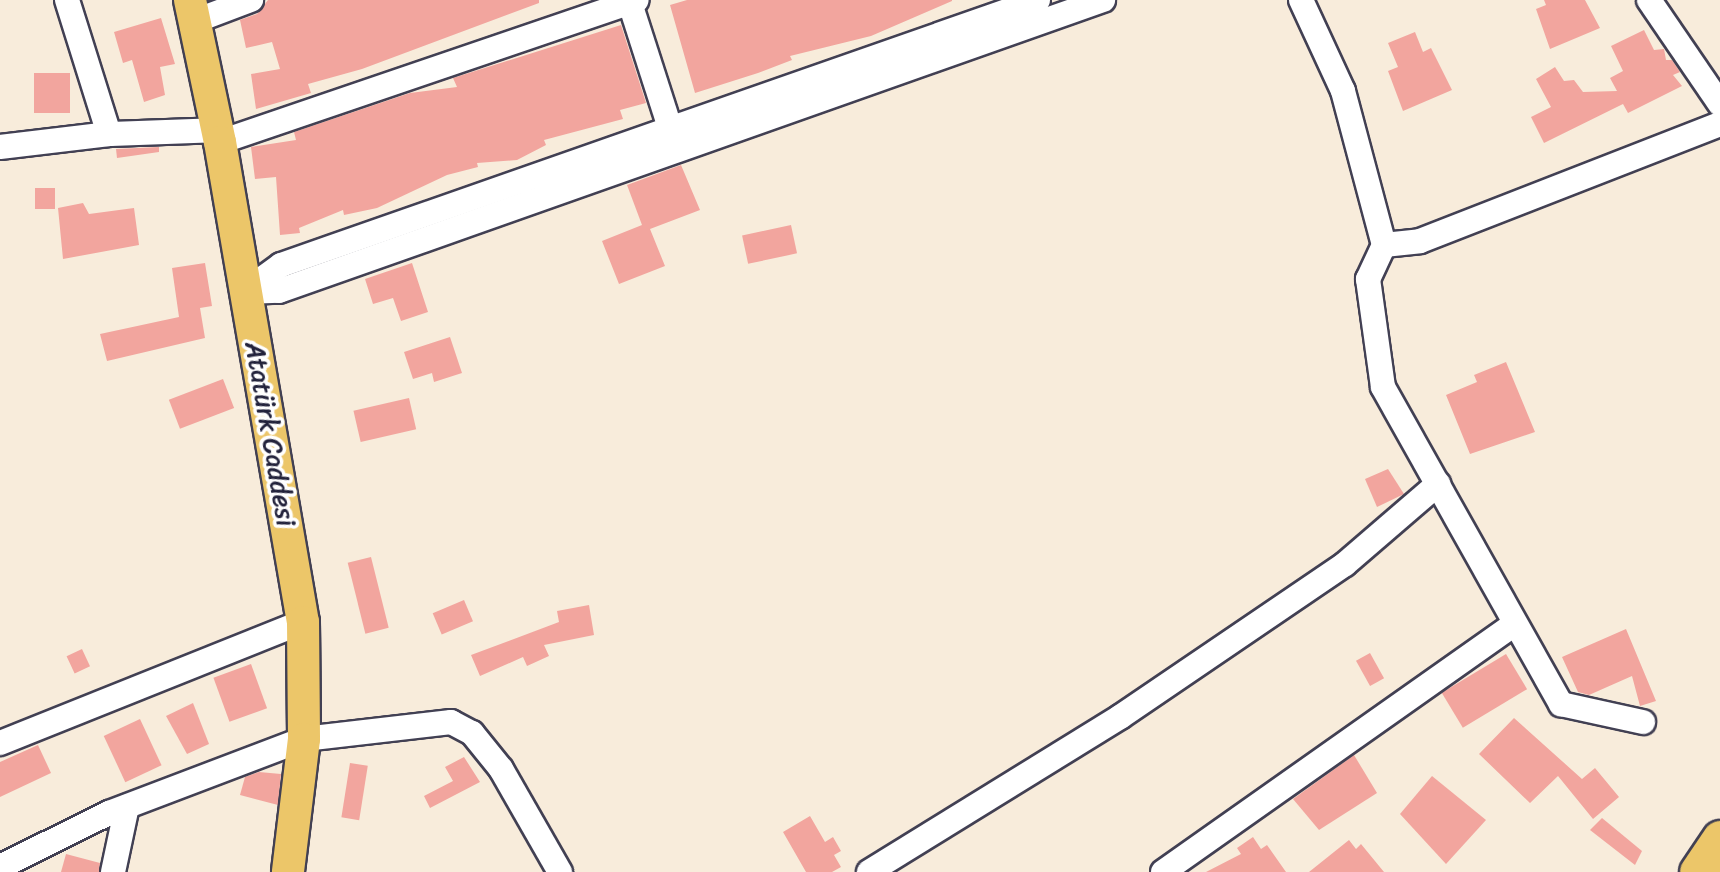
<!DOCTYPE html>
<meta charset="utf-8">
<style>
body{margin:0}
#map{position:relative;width:1720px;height:872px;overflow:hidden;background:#f8ecdb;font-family:Sriracha,sans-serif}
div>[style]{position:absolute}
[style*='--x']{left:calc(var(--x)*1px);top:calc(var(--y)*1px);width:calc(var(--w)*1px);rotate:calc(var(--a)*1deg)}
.building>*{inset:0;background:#f2a59e;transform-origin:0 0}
.roads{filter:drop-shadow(2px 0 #424053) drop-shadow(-2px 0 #424053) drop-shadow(0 2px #424053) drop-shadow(0 -2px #424053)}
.minor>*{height:24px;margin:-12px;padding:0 12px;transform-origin:12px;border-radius:12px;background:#fff}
.major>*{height:32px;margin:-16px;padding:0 16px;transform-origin:16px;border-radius:16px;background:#ecc669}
.highway>*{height:37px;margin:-18.5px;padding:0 18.5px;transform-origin:18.5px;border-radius:18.5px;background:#ecc669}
span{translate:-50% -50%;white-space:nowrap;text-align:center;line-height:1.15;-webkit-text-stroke:7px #fff;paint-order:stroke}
.street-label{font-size:26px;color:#22223b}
</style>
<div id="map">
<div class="building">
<i style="clip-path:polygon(268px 0,539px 0,539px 3px,362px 69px,308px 84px,311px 93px,256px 109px,251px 74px,280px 69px,272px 42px,246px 48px,240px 20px,257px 14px)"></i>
<i style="clip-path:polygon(687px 0,952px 0,952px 1px,871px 36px,790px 56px,792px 60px,758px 73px,695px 93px,670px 5px)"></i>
<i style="clip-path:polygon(1544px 0,1585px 0,1600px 28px,1550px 49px,1536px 9px,1546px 5px)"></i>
<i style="clip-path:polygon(161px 18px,175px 64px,160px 67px,165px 95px,144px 102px,132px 60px,123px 63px,114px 32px)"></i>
<i style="clip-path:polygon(621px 25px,646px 103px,620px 110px,623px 119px,544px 140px,546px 145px,517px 160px,477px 163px,478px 167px,447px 175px,377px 208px,344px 215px,343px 210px,299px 228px,300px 233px,280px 235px,276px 177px,255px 179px,251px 147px,296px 140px,294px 132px,410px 93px,457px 87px,453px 78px)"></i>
<i style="clip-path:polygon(1644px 30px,1654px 50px,1664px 49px,1666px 60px,1672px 60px,1680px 72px,1673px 75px,1682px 86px,1628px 113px,1623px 104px,1544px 143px,1531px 117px,1551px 107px,1536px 79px,1555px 67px,1564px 81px,1574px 80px,1583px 92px,1617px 91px,1610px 78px,1623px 71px,1611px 46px)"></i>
<i style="clip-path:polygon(1415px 32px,1423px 52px,1431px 48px,1452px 90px,1403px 111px,1388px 71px,1398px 67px,1388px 43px)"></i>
<i style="left:34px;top:73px;width:36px;height:40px"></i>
<i style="clip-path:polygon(159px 147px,159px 152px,117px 158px,116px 149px)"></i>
<i style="clip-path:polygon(681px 165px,700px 210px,650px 229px,665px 266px,619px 284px,602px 241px,642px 225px,627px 185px)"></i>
<i style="left:55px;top:188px;width:21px;height:20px;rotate:90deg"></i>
<i style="clip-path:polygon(83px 203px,89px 214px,134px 208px,139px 245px,63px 259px,58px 208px)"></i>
<i style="left:791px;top:225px;width:29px;height:50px;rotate:78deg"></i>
<i style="clip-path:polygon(205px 263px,212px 306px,200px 308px,205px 338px,107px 361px,100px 334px,179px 317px,172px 268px)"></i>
<i style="clip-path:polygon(412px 263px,428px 312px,401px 321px,393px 298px,373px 304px,365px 279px)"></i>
<i style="clip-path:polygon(450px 337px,462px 373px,434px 382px,432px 373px,413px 379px,404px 352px)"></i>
<i style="clip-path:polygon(1506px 362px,1535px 432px,1470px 454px,1446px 395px,1477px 382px,1474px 375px)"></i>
<i style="left:223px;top:379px;width:31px;height:58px;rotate:69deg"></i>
<i style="left:409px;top:398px;width:32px;height:57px;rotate:77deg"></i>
<i style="clip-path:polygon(1388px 469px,1404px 494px,1377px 507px,1365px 479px)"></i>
<i style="left:371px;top:557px;width:73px;height:24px;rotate:76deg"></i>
<i style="left:464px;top:600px;width:23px;height:34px;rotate:67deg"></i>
<i style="clip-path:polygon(589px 605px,594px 635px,544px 645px,549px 656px,527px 666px,523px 657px,480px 676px,471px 655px,559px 622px,557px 611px)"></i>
<i style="clip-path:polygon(1626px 629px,1656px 701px,1640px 706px,1632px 676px,1589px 695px,1578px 692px,1562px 657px)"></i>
<i style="left:82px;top:649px;width:19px;height:17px;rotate:65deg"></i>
<i style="left:1370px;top:653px;width:29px;height:16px;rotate:61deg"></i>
<i style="left:1506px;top:654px;width:41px;height:75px;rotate:59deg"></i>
<i style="left:251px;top:664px;width:47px;height:40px;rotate:70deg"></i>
<i style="clip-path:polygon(193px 703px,209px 744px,187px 754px,166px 716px)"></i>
<i style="clip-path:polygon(1514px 718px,1582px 779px,1595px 768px,1619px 797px,1593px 819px,1558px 776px,1530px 803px,1479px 754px)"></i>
<i style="left:140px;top:719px;width:51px;height:40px;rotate:65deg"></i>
<i style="clip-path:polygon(38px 745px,51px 773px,0 797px,0 762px)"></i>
<i style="clip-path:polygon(1354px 755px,1377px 793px,1319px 830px,1293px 799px)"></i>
<i style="clip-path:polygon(464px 757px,480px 782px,430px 808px,424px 796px,453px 781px,445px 767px)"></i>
<i style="left:350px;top:763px;width:18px;height:55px;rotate:9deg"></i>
<i style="clip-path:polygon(259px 772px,281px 774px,278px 805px,240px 795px,245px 777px)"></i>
<i style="clip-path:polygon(1432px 776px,1486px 820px,1446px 864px,1400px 814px)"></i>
<i style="clip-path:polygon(810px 816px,825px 842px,833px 837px,841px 851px,834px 855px,841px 867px,832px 872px,806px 872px,783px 832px)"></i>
<i style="clip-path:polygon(1602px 818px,1642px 851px,1635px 865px,1590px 830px)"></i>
<i style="clip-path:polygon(1253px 837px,1261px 849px,1267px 845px,1286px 872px,1206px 872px,1241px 854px,1237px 848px)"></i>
<i style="clip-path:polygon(1349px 840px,1356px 849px,1361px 844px,1384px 872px,1309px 872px)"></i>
<i style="clip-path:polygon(66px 854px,100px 863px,99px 872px,61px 872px)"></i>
</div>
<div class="roads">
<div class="minor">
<i style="--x:67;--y:0;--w:140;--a:72.6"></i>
<i style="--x:629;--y:0;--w:134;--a:72.2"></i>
<i style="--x:1301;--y:0;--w:100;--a:65.2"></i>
<i style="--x:1343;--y:91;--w:159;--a:75.1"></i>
<i style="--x:1384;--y:245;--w:38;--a:115"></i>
<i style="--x:1368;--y:279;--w:109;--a:82.1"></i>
<i style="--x:1383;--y:387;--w:364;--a:60.7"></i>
<i style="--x:1561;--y:704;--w:84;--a:12.4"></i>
<i style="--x:1649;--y:0;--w:126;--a:55.7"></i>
<i style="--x:195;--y:21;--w:60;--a:-20.6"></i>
<i style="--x:220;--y:142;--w:440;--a:-18.8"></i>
<i style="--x:0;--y:147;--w:110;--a:-6.8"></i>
<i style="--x:109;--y:134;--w:107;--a:-2.1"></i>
<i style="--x:1384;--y:245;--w:36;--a:-6"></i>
<i style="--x:1420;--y:241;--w:322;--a:-21.3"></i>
<i style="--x:244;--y:292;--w:35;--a:-2"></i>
<i style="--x:279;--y:291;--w:874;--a:-19.45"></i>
<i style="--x:244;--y:292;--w:46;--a:-36.1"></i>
<i style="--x:281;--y:265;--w:802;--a:-19.29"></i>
<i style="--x:0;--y:743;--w:326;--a:-21.8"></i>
<i style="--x:0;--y:867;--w:122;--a:-26.4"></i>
<i style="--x:109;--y:813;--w:209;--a:-20.8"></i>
<i style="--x:304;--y:739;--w:148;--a:-6.6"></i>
<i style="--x:451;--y:722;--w:24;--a:28"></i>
<i style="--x:472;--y:733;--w:46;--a:51.1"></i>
<i style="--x:501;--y:769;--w:119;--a:60.2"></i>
<i style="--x:113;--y:872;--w:67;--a:-78"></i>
<i style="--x:869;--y:872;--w:295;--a:-31.7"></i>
<i style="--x:1120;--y:717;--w:272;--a:-34.2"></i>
<i style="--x:1345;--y:564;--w:123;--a:-40.7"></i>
<i style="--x:1163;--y:872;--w:428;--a:-35.2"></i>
</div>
<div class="major">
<i style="--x:190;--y:0;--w:145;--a:78.1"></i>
<i style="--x:220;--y:142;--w:487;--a:80.2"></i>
<i style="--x:303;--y:622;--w:117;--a:89.5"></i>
<i style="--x:304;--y:739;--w:134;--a:96.9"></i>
</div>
<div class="highway">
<i style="--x:1698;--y:872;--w:40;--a:-56"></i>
</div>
</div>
<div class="street-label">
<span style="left:270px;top:434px;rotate:80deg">Atatürk Caddesi</span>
</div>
</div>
